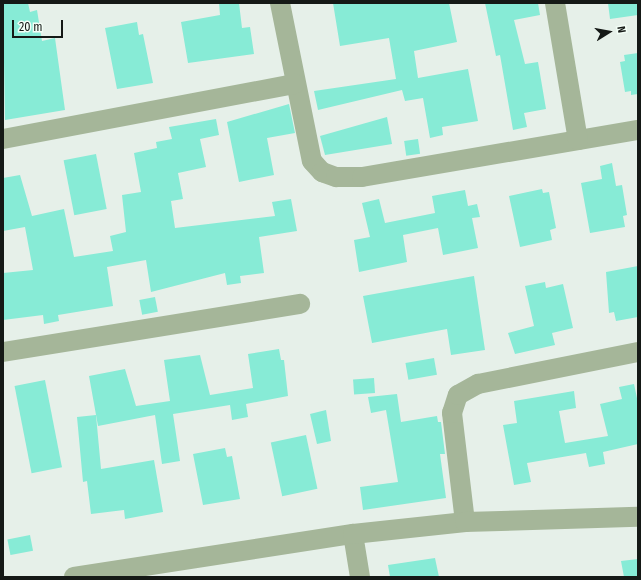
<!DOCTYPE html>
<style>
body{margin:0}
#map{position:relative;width:641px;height:580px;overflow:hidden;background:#e6f0e9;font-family:"Fira Sans Condensed",sans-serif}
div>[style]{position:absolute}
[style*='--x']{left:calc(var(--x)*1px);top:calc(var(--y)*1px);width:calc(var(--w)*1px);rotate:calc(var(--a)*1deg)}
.building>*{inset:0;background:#87ebd6;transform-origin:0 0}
.street>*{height:20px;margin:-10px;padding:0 10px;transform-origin:10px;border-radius:10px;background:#a5b699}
span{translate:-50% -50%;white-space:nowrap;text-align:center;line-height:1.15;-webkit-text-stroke:4px #f3fef6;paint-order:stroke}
.frame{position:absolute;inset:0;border:4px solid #151916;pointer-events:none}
.north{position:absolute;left:589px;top:12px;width:40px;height:40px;-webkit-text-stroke:3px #f3fef6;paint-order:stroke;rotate:79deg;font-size:11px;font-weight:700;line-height:16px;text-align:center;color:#151916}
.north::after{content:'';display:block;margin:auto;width:14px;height:18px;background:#151916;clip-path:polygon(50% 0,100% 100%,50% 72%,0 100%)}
.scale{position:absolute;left:12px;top:20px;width:51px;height:18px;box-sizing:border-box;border:2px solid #151916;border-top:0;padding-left:5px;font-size:12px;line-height:14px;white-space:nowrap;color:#151916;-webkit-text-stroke:3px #f3fef6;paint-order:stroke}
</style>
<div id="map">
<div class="building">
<i style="clip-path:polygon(3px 3px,28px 3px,30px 12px,37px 10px,42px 41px,55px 38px,65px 110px,5px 120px)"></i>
<i style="clip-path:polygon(219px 3px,239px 3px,242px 28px,250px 27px,254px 54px,188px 63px,181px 22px,220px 15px)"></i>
<i style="clip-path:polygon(333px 3px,449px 3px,457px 42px,414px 51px,418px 78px,468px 69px,478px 121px,442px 127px,443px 135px,430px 138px,423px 98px,405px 101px,402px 90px,318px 110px,314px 91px,396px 79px,389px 38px,340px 46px)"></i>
<i style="clip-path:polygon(485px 3px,538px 3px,540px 15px,514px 20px,525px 64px,538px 62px,546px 109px,524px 113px,527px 127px,513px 130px,500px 55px,496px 56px)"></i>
<i style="clip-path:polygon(608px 3px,638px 3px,638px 15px,610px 19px)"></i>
<i style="clip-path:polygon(137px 22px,139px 35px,143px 34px,153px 83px,117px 89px,105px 28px)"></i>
<i style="clip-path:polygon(638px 53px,638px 94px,631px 95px,631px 91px,625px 92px,620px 62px,625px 61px,624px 55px)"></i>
<i style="clip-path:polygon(289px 104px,295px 133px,267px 138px,274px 175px,239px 182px,227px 122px)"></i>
<i style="clip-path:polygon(387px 117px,392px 144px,325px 155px,320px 136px)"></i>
<i style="clip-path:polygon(216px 119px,219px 135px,200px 139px,206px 167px,178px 173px,183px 199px,171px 201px,175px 228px,275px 216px,272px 202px,291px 199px,297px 231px,259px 237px,264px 273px,240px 276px,241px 283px,227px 285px,225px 273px,151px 292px,146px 260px,107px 267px,113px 306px,58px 315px,59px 321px,44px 324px,43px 315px,3px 320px,3px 273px,33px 270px,25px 227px,3px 231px,3px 178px,20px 175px,32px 216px,64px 209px,74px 257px,113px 251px,110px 236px,126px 232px,122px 195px,141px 192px,134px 153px,157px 148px,156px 142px,172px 139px,169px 127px)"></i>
<i style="left:418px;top:139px;width:15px;height:14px;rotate:82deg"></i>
<i style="left:96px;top:154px;width:56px;height:33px;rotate:79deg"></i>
<i style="clip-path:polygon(612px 163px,616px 186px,622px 185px,627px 215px,623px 216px,625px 227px,590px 233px,581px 183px,602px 179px,600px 166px)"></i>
<i style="clip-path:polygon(542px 189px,543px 193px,549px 192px,556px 228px,550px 230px,552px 240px,520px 247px,509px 196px)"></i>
<i style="clip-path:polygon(465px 190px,468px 206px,477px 204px,480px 217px,472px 218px,478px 248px,443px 255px,438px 228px,403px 235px,407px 262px,359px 272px,354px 240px,370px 237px,362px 203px,379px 199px,385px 223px,435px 213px,432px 196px)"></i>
<i style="clip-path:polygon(638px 266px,638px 317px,616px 321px,614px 312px,609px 313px,606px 272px)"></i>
<i style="clip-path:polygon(474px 276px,485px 350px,451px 355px,447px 329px,372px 343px,363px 296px)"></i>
<i style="clip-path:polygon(545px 282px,546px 288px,563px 284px,573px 328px,552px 333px,555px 345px,515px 354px,508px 333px,534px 326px,525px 286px)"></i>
<i style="left:155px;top:297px;width:15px;height:16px;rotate:79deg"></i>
<i style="clip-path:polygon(279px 349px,281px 360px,284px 360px,288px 396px,246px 404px,248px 417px,232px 420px,230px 405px,173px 414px,180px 461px,162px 464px,155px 415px,98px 426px,89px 376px,125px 369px,136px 406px,170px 401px,164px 360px,200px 355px,210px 395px,253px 388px,248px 354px)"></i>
<i style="left:434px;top:358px;width:17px;height:29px;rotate:80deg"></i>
<i style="left:374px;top:378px;width:15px;height:21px;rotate:86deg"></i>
<i style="left:45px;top:380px;width:89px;height:31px;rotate:79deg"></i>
<i style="clip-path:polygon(634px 384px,638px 403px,638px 444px,603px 452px,605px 464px,589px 467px,586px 453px,527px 463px,531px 482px,514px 485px,503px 425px,517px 423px,514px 401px,574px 391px,576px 408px,559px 411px,565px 443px,608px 436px,600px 404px,622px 399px,619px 387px)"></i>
<i style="clip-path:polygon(397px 394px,401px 422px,437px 416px,438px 422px,441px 422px,445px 454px,440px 454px,446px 498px,363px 510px,360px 487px,398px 482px,386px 410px,371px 413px,368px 397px)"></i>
<i style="clip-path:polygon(326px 410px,331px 441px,317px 444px,310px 414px)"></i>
<i style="clip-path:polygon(96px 415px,101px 469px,154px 460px,163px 512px,125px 519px,124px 510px,91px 514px,87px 481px,83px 482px,77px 417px)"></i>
<i style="left:306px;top:435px;width:55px;height:36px;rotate:78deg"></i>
<i style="clip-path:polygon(225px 448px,227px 457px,232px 456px,240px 499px,203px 505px,193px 454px)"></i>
<i style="left:30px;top:535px;width:16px;height:23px;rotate:79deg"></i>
<i style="clip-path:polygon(435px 558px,439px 577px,390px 577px,388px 565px)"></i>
<i style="clip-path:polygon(638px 559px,638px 577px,624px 577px,621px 561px)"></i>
</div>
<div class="street">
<i style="--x:280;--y:3;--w:161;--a:78.6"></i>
<i style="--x:312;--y:161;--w:15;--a:48"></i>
<i style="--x:322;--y:172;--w:15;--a:20"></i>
<i style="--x:336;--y:177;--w:26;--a:0"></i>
<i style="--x:362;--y:177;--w:280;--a:-9.7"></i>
<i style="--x:555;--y:3;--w:139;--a:80.5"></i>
<i style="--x:3;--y:139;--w:297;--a:-10.7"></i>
<i style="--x:3;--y:352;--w:301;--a:-9.2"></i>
<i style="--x:465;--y:522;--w:110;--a:-96.8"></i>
<i style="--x:452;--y:413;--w:19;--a:-72"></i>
<i style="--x:458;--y:395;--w:23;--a:-29"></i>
<i style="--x:478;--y:384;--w:163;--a:-11.3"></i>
<i style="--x:353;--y:534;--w:44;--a:80.8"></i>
<i style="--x:74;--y:577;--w:282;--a:-8.8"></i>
<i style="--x:353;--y:534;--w:113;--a:-6.1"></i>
<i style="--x:465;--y:522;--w:173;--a:-1.7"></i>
</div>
<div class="frame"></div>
<div class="north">N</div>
<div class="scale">20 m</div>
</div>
